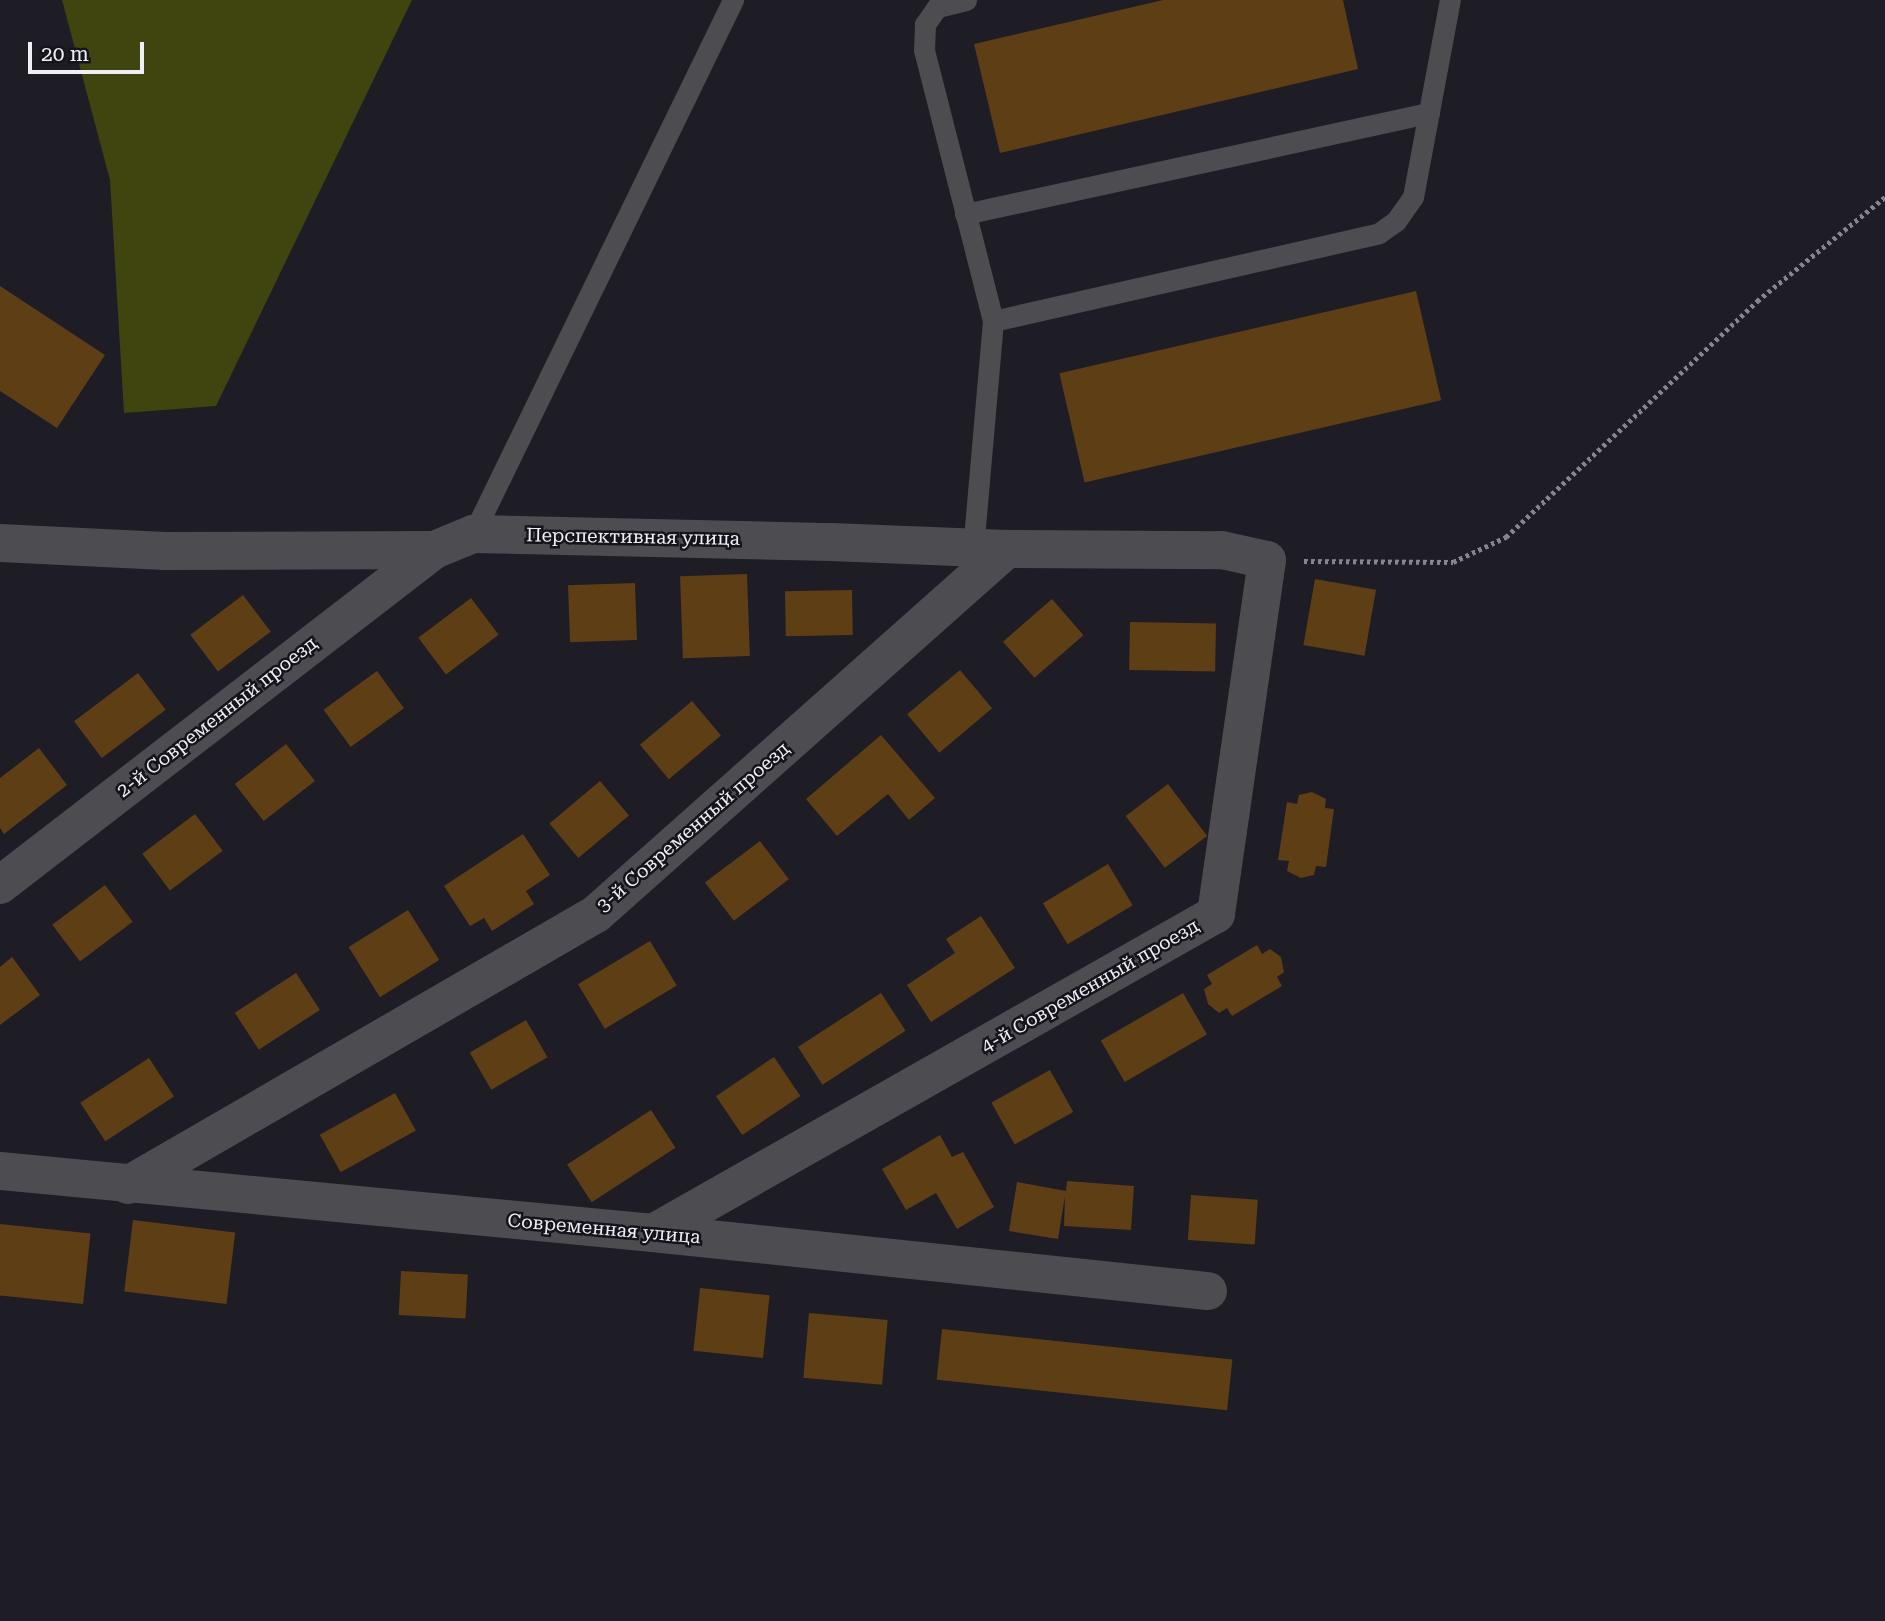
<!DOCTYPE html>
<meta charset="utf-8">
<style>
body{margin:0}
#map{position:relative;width:1885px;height:1621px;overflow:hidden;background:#1e1c25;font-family:"Roboto Serif",serif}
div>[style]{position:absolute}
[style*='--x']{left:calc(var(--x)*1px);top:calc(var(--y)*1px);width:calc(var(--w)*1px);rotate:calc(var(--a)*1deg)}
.green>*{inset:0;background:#40440f}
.building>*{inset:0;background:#5e3e15;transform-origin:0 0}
.path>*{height:4.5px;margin-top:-2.25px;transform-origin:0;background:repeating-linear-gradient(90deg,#86848c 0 3.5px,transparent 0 7px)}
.lane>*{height:21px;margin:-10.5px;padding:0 10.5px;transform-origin:10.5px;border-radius:10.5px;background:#4c4c51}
.street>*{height:38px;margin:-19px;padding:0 19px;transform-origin:19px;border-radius:19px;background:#4c4c51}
span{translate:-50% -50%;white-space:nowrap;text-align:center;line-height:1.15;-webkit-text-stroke:5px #15131b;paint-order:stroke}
.street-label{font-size:19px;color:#f1eff6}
.scale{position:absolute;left:28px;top:42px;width:116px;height:32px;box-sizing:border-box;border:4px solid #f1eff6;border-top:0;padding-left:9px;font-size:21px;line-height:24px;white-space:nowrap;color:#f1eff6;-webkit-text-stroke:5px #15131b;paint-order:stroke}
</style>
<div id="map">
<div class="green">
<i style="clip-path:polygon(62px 0,412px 0,216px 406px,124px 413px,110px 180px)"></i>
</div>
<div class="building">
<i style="clip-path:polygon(1163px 0,1343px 0,1358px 69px,1000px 153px,974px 44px)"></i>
<i style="clip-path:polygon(0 286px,105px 355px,57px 428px,0 391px)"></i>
<i style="left:1416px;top:291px;width:112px;height:366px;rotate:77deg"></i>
<i style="left:747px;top:574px;width:82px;height:67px;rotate:88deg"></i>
<i style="left:1315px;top:579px;width:62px;height:67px;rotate:10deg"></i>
<i style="left:635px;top:583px;width:57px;height:67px;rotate:88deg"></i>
<i style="left:852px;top:590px;width:45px;height:67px;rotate:89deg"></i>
<i style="left:243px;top:595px;width:46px;height:66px;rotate:53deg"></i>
<i style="left:471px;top:598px;width:46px;height:66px;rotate:53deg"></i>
<i style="left:1052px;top:599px;width:48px;height:65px;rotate:49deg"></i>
<i style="left:1130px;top:622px;width:86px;height:48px;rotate:1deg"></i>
<i style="left:960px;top:670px;width:50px;height:69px;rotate:50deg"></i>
<i style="left:377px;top:671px;width:46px;height:66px;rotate:54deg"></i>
<i style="left:138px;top:673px;width:46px;height:80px;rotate:53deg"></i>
<i style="left:692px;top:701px;width:45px;height:68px;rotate:50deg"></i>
<i style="clip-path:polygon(881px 735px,935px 798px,909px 820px,888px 794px,837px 836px,806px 799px)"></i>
<i style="left:286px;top:744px;width:47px;height:65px;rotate:52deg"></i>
<i style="clip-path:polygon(39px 748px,67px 785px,4px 834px,0 828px,0 778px)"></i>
<i style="left:600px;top:781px;width:45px;height:66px;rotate:50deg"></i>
<i style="left:1168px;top:784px;width:65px;height:53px;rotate:53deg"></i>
<i style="clip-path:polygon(1312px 792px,1326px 799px,1325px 808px,1334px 809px,1326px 867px,1316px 866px,1314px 875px,1301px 878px,1287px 871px,1289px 861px,1278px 860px,1287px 802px,1297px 804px,1299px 795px)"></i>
<i style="left:195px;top:814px;width:46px;height:66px;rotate:53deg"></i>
<i style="clip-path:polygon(523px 834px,550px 875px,526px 891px,534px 904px,492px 931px,484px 918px,470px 926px,444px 886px)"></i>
<i style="left:760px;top:841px;width:48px;height:69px;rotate:53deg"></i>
<i style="left:1108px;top:864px;width:48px;height:76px;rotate:59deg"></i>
<i style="left:105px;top:885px;width:46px;height:66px;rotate:53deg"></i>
<i style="left:408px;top:910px;width:59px;height:70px;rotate:58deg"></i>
<i style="clip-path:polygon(981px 916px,1015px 968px,931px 1022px,907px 985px,955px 953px,946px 939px)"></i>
<i style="left:650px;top:941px;width:52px;height:84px;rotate:59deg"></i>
<i style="clip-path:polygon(1257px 945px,1262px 954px,1270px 949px,1281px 957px,1284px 972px,1277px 977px,1282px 986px,1232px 1016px,1227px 1008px,1219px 1013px,1208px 1004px,1204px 989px,1212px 984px,1207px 975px)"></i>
<i style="clip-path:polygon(12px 957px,40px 995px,0 1025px,0 967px)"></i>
<i style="left:296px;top:973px;width:44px;height:73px;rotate:57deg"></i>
<i style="left:881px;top:993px;width:45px;height:99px;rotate:57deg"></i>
<i style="left:1183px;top:993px;width:48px;height:95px;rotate:60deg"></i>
<i style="left:526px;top:1020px;width:43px;height:65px;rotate:60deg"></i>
<i style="left:774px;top:1057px;width:47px;height:70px;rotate:56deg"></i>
<i style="left:149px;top:1058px;width:46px;height:82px;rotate:57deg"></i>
<i style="left:1050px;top:1070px;width:48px;height:67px;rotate:61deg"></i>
<i style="left:395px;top:1093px;width:43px;height:86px;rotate:61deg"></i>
<i style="left:651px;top:1110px;width:45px;height:100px;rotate:57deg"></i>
<i style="clip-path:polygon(940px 1135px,952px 1157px,963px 1152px,994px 1207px,957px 1229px,936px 1193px,906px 1210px,882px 1169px)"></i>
<i style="clip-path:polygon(1067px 1181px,1134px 1186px,1131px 1230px,1064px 1226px,1065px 1196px,1058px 1239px,1009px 1231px,1017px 1182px,1066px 1191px)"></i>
<i style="left:1191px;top:1195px;width:67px;height:45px;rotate:4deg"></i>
<i style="left:133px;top:1220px;width:103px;height:72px;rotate:7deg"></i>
<i style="left:0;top:1224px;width:91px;height:71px;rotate:6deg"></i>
<i style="left:401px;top:1271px;width:67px;height:44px;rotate:3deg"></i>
<i style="left:700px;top:1288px;width:70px;height:63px;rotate:6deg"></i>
<i style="left:809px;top:1313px;width:79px;height:65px;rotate:5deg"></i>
<i style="left:942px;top:1329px;width:292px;height:51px;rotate:6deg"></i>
</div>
<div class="path">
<i style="--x:1304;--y:561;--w:149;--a:0.4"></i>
<i style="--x:1453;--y:562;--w:59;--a:-25.3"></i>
<i style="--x:1506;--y:537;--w:345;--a:-43.2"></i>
<i style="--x:1757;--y:301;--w:165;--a:-39.1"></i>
</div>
<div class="lane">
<i style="--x:966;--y:0;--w:30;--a:166"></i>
<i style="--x:937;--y:7;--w:21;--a:125"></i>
<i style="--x:925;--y:24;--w:26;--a:92"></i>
<i style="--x:924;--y:50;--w:280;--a:75.7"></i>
<i style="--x:993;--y:321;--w:228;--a:95"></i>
<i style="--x:965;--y:214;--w:475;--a:-12.3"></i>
<i style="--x:993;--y:321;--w:396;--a:-12.8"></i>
<i style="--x:1379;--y:233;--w:21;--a:-35"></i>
<i style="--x:1396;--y:221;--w:29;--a:-55"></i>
<i style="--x:1413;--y:197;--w:200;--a:-79.4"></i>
<i style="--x:473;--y:534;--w:594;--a:-64.04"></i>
</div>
<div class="street">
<i style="--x:0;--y:543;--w:165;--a:2.8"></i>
<i style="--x:165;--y:551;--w:269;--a:-0.2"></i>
<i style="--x:434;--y:550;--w:42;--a:-22.3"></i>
<i style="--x:473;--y:534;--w:358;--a:1.3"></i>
<i style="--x:831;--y:542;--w:176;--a:2.3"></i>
<i style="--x:1007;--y:549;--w:215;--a:0.3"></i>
<i style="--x:1222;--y:550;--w:46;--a:12.5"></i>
<i style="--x:1267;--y:560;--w:358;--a:98.2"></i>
<i style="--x:1216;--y:914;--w:647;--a:150.46"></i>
<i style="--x:0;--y:885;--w:548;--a:-37.66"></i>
<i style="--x:0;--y:1171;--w:656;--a:5.42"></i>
<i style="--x:653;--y:1233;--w:558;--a:5.97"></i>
<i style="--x:128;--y:1185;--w:541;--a:-30.07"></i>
<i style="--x:596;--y:914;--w:550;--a:-41.61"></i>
</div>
<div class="street-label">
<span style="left:633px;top:537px;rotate:1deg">Перспективная улица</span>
<span style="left:217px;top:717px;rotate:-38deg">2-й Современный проезд</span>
<span style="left:693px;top:827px;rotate:-41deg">3-й Современный проезд</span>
<span style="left:1090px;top:986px;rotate:-30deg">4-й Современный проезд</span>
<span style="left:604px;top:1229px;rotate:5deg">Современная улица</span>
</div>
<div class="scale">20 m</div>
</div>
